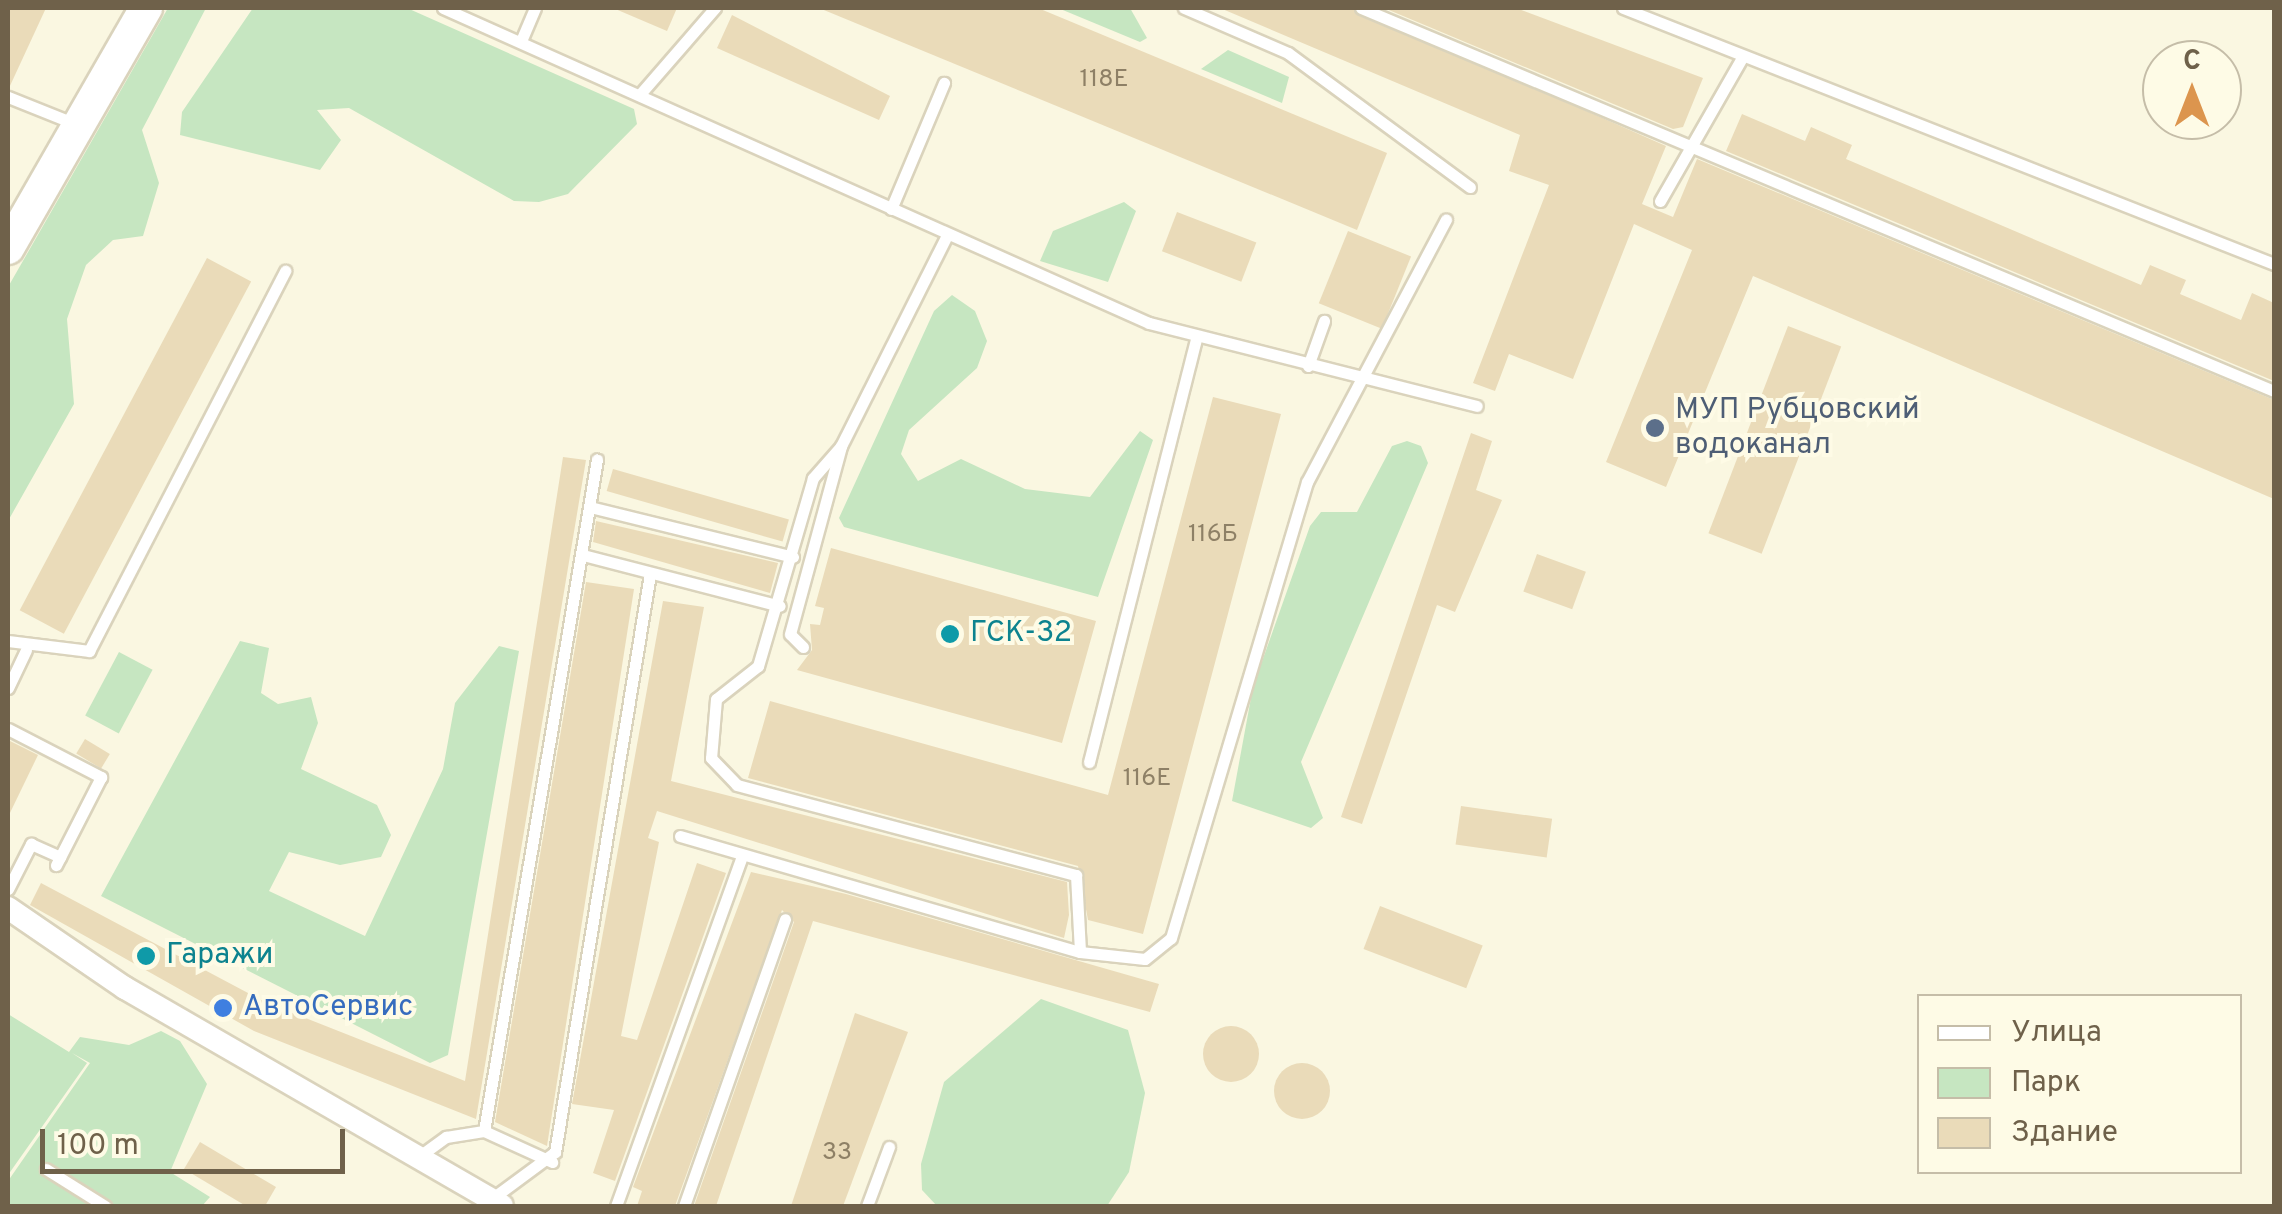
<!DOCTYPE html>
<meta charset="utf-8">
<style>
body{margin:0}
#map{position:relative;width:2282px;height:1214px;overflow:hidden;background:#faf7e1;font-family:Overpass,sans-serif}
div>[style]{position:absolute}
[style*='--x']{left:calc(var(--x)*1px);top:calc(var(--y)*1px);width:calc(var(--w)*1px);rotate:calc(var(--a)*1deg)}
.green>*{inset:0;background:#c6e6c1;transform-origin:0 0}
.building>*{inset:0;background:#eadbb9;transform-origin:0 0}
.round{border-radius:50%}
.roads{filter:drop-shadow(2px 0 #dad3bc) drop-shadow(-2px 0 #dad3bc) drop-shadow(0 2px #dad3bc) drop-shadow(0 -2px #dad3bc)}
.lane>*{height:11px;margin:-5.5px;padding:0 5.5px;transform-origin:5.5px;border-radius:5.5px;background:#fff}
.street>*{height:22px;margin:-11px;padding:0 11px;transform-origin:11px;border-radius:11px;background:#fff}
.secondary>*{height:32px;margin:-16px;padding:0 16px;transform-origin:16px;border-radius:16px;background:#fff}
.dots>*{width:28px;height:28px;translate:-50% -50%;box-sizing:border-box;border:5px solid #fefbe6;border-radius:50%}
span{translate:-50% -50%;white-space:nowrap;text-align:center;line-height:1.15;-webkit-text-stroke:8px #fefbe6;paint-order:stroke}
.number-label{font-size:25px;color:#8e8066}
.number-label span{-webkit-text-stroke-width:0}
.service-label{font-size:30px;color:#4e5e75}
.left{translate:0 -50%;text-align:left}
.culture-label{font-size:30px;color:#0d838f}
.shop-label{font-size:30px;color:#366cbe}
.frame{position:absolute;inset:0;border:10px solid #6f614a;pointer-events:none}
.legend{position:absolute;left:1917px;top:994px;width:325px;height:180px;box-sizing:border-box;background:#fefbe6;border:2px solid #c5bda8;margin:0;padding:12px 18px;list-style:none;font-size:30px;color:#6f614a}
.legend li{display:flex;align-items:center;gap:20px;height:50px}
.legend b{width:50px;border:2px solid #c5bda8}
.north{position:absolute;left:2142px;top:40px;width:100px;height:100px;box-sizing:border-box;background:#fefbe6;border:2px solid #c5bda8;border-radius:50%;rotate:0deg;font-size:28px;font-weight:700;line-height:40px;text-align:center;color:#6f614a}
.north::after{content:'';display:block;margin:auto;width:35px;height:45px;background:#dc954e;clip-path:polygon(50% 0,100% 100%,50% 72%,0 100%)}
.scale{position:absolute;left:40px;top:1129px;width:305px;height:45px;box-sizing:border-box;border:5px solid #6f614a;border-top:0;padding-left:12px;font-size:30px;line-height:35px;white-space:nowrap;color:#6f614a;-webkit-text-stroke:8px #fefbe6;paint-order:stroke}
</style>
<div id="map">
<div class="green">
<i style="clip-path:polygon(168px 8px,206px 8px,142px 130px,159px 183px,143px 236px,113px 240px,86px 265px,67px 319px,74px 404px,8px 521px,8px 287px)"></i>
<i style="clip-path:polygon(253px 8px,407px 8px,634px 109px,637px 124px,568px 194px,539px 202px,514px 201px,349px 108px,317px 110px,341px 140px,320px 170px,180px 135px,182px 112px)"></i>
<i style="clip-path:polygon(1058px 8px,1130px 8px,1147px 38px,1140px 42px)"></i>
<i style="clip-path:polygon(1228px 50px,1289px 77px,1282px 103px,1201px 69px)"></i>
<i style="clip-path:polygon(1124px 202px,1136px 211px,1108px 282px,1040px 261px,1053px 231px)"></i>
<i style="clip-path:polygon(952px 295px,975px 311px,987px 341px,977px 368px,909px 430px,901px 454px,918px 481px,961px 459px,1025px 489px,1090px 497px,1140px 431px,1153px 440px,1098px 597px,844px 527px,839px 518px,934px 311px)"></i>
<i style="clip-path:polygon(1407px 441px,1421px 446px,1428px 463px,1301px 762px,1323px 818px,1311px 828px,1232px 801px,1253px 687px,1310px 526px,1321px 512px,1357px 512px,1392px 446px)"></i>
<i style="clip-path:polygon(240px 641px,269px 648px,261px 693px,278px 704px,311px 697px,318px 723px,301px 769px,377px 805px,391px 835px,381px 857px,340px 865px,289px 852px,269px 891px,365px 936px,443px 769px,455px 703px,499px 646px,519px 651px,448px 1055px,430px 1063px,101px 896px)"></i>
<i style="left:119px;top:652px;width:38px;height:72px;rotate:28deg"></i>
<i style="clip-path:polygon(1041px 999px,1128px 1030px,1145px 1093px,1129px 1172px,1107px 1206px,937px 1206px,922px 1190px,921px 1164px,944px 1082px)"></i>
<i style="clip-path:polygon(8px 1014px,69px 1052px,80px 1037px,129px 1045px,161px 1031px,180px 1041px,207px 1084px,170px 1172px,210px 1197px,202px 1206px,8px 1206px,8px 1181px,90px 1063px,72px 1053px,87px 1063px,8px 1175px)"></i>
</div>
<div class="building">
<i style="clip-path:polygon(8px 8px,46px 8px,9px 88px,8px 88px)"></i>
<i style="clip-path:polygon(613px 8px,677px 8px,667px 31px)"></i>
<i style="clip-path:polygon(819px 8px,1038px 8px,1387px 153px,1357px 230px)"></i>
<i style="clip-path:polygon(1220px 8px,1352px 8px,1666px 146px,1642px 204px,1673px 217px,1697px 159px,2274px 400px,2274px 499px,1753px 276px,1666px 487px,1606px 462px,1692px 250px,1634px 224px,1573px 379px,1509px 354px,1495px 391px,1473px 383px,1549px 185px,1509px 171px,1520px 135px)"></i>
<i style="clip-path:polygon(1384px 8px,1516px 8px,1703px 78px,1683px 127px,1673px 129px)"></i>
<i style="clip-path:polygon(732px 15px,890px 96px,879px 120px,717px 48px)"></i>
<i style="clip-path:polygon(1742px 114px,1805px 141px,1811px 127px,1852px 145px,1846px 159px,2141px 285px,2150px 265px,2186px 280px,2180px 294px,2241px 320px,2252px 293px,2274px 303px,2274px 381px,1726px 151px)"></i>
<i style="left:1177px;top:212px;width:85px;height:42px;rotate:21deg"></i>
<i style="left:1348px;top:231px;width:68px;height:78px;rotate:22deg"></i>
<i style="left:207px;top:258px;width:50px;height:399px;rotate:28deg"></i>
<i style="left:1788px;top:326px;width:57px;height:222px;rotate:21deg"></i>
<i style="clip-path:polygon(1213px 397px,1281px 414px,1143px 934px,1088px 920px,1078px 866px,748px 778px,770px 701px,1108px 795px)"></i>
<i style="clip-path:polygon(1471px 433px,1492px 441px,1476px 490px,1502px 500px,1455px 612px,1437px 605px,1362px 824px,1341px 817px)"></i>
<i style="clip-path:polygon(563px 457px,586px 460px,476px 1119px,254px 1031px,30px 905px,41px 883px,265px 1002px,465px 1081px)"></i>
<i style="left:613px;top:469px;width:183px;height:23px;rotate:16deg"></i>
<i style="clip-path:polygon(596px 521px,778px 563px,770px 593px,593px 542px)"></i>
<i style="clip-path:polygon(831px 548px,1096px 621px,1062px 743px,797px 670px,812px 650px,810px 624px,820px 625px,824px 608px,815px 606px)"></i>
<i style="left:1537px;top:554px;width:52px;height:40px;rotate:20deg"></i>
<i style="clip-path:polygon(586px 582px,634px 589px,547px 1146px,495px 1122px)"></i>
<i style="clip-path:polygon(663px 601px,704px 607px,671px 781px,1067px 882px,1069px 915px,1064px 938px,657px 811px,648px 838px,659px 842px,621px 1036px,637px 1040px,697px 863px,726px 873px,615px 1181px,593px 1173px,614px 1110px,572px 1104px)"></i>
<i style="left:85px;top:739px;width:29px;height:17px;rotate:31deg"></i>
<i style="clip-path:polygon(8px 740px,38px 755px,8px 817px)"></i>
<i style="left:1461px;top:806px;width:92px;height:39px;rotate:8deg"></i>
<i style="clip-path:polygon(751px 872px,846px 894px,1159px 984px,1150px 1012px,813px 921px,716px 1206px,694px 1206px,794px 922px,782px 910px,675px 1206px,637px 1206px,642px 1191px,633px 1187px)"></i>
<i style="left:1380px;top:906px;width:110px;height:46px;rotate:21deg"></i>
<i style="clip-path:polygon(855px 1013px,908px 1032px,843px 1206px,791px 1206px)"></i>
<i class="round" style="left:1203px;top:1026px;width:56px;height:56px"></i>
<i class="round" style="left:1274px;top:1063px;width:56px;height:56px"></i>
<i style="clip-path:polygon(200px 1142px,276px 1187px,265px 1206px,246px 1206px,184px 1169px)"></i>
</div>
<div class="roads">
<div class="lane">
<i style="--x:443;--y:8;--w:773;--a:24.05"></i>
<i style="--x:1149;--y:323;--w:338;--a:14.2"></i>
<i style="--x:1184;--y:8;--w:113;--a:23.4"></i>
<i style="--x:1288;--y:53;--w:226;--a:36.4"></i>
<i style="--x:1361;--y:8;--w:990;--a:22.76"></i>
<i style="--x:1623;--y:8;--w:700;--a:21.47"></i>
<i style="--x:521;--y:41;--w:36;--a:-67"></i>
<i style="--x:641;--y:93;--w:113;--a:-49"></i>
<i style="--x:8;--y:97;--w:73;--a:21.7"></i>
<i style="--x:1660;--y:201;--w:165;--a:-60.2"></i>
<i style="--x:891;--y:209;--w:137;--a:-67.2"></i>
<i style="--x:1308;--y:366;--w:48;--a:-70.4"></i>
<i style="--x:841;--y:446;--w:43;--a:131.2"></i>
<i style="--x:813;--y:478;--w:196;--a:106.3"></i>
<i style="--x:758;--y:666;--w:53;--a:141.8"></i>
<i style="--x:716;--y:699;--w:59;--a:94.8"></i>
<i style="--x:711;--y:758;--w:37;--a:46"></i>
<i style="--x:737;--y:785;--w:351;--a:14.9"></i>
<i style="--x:1076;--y:875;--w:77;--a:87"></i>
<i style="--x:590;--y:507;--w:209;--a:13.8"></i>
<i style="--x:583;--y:555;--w:203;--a:14.5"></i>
<i style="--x:8;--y:641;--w:82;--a:7"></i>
<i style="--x:89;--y:651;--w:428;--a:-62.7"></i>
<i style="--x:803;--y:647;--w:18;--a:-135"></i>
<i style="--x:790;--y:634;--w:195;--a:-74.8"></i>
<i style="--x:841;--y:446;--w:236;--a:-63.3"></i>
<i style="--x:8;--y:688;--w:42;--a:-64.7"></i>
<i style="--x:8;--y:729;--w:105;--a:27.3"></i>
<i style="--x:101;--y:777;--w:99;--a:117.1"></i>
<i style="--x:1089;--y:762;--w:437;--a:-75.8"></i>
<i style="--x:680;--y:836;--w:416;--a:16.2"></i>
<i style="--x:1080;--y:952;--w:65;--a:6.1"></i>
<i style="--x:1145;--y:959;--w:33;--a:-39"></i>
<i style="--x:1171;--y:938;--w:476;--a:-73.4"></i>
<i style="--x:1307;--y:482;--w:297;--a:-62.1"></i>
<i style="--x:8;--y:889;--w:51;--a:-62.9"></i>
<i style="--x:31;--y:844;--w:32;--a:24"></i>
<i style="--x:484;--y:1131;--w:681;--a:-80.45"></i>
<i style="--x:421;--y:1155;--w:31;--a:-36"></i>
<i style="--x:446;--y:1137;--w:38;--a:-9"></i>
<i style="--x:484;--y:1131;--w:75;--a:24.5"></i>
<i style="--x:46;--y:1169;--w:70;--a:32.1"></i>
<i style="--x:490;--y:1200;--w:81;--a:-36.4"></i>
<i style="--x:555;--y:1152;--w:586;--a:-80.67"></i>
<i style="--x:616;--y:1206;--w:370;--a:-70.2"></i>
<i style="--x:684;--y:1206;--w:304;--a:-70.6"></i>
<i style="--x:867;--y:1206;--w:63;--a:-69.6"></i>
</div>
<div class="street">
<i style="--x:8;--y:908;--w:142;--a:34.4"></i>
<i style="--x:125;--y:988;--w:435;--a:30"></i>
</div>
<div class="secondary">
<i style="--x:8;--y:248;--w:277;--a:-60.1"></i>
</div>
</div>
<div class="dots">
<i style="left:1655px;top:428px;background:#5c6f8a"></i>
<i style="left:950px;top:634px;background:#0f9aa8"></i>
<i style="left:146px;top:956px;background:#0f9aa8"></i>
<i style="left:223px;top:1008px;background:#3f7fe0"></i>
</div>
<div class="number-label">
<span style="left:1104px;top:80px">118Е</span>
<span style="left:1213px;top:535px">116Б</span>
<span style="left:1147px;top:779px">116Е</span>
<span style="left:837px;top:1153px">33</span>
</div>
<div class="service-label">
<span class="left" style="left:1675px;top:428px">МУП Рубцовский<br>водоканал</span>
</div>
<div class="culture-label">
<span class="left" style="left:970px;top:634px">ГСК-32</span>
<span class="left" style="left:166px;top:956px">Гаражи</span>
</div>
<div class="shop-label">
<span class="left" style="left:243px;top:1008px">АвтоСервис</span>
</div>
<div class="frame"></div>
<ul class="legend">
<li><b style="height:12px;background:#fff"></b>Улица</li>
<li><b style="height:28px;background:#c6e6c1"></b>Парк</li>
<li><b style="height:28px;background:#eadbb9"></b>Здание</li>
</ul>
<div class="north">С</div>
<div class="scale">100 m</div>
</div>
